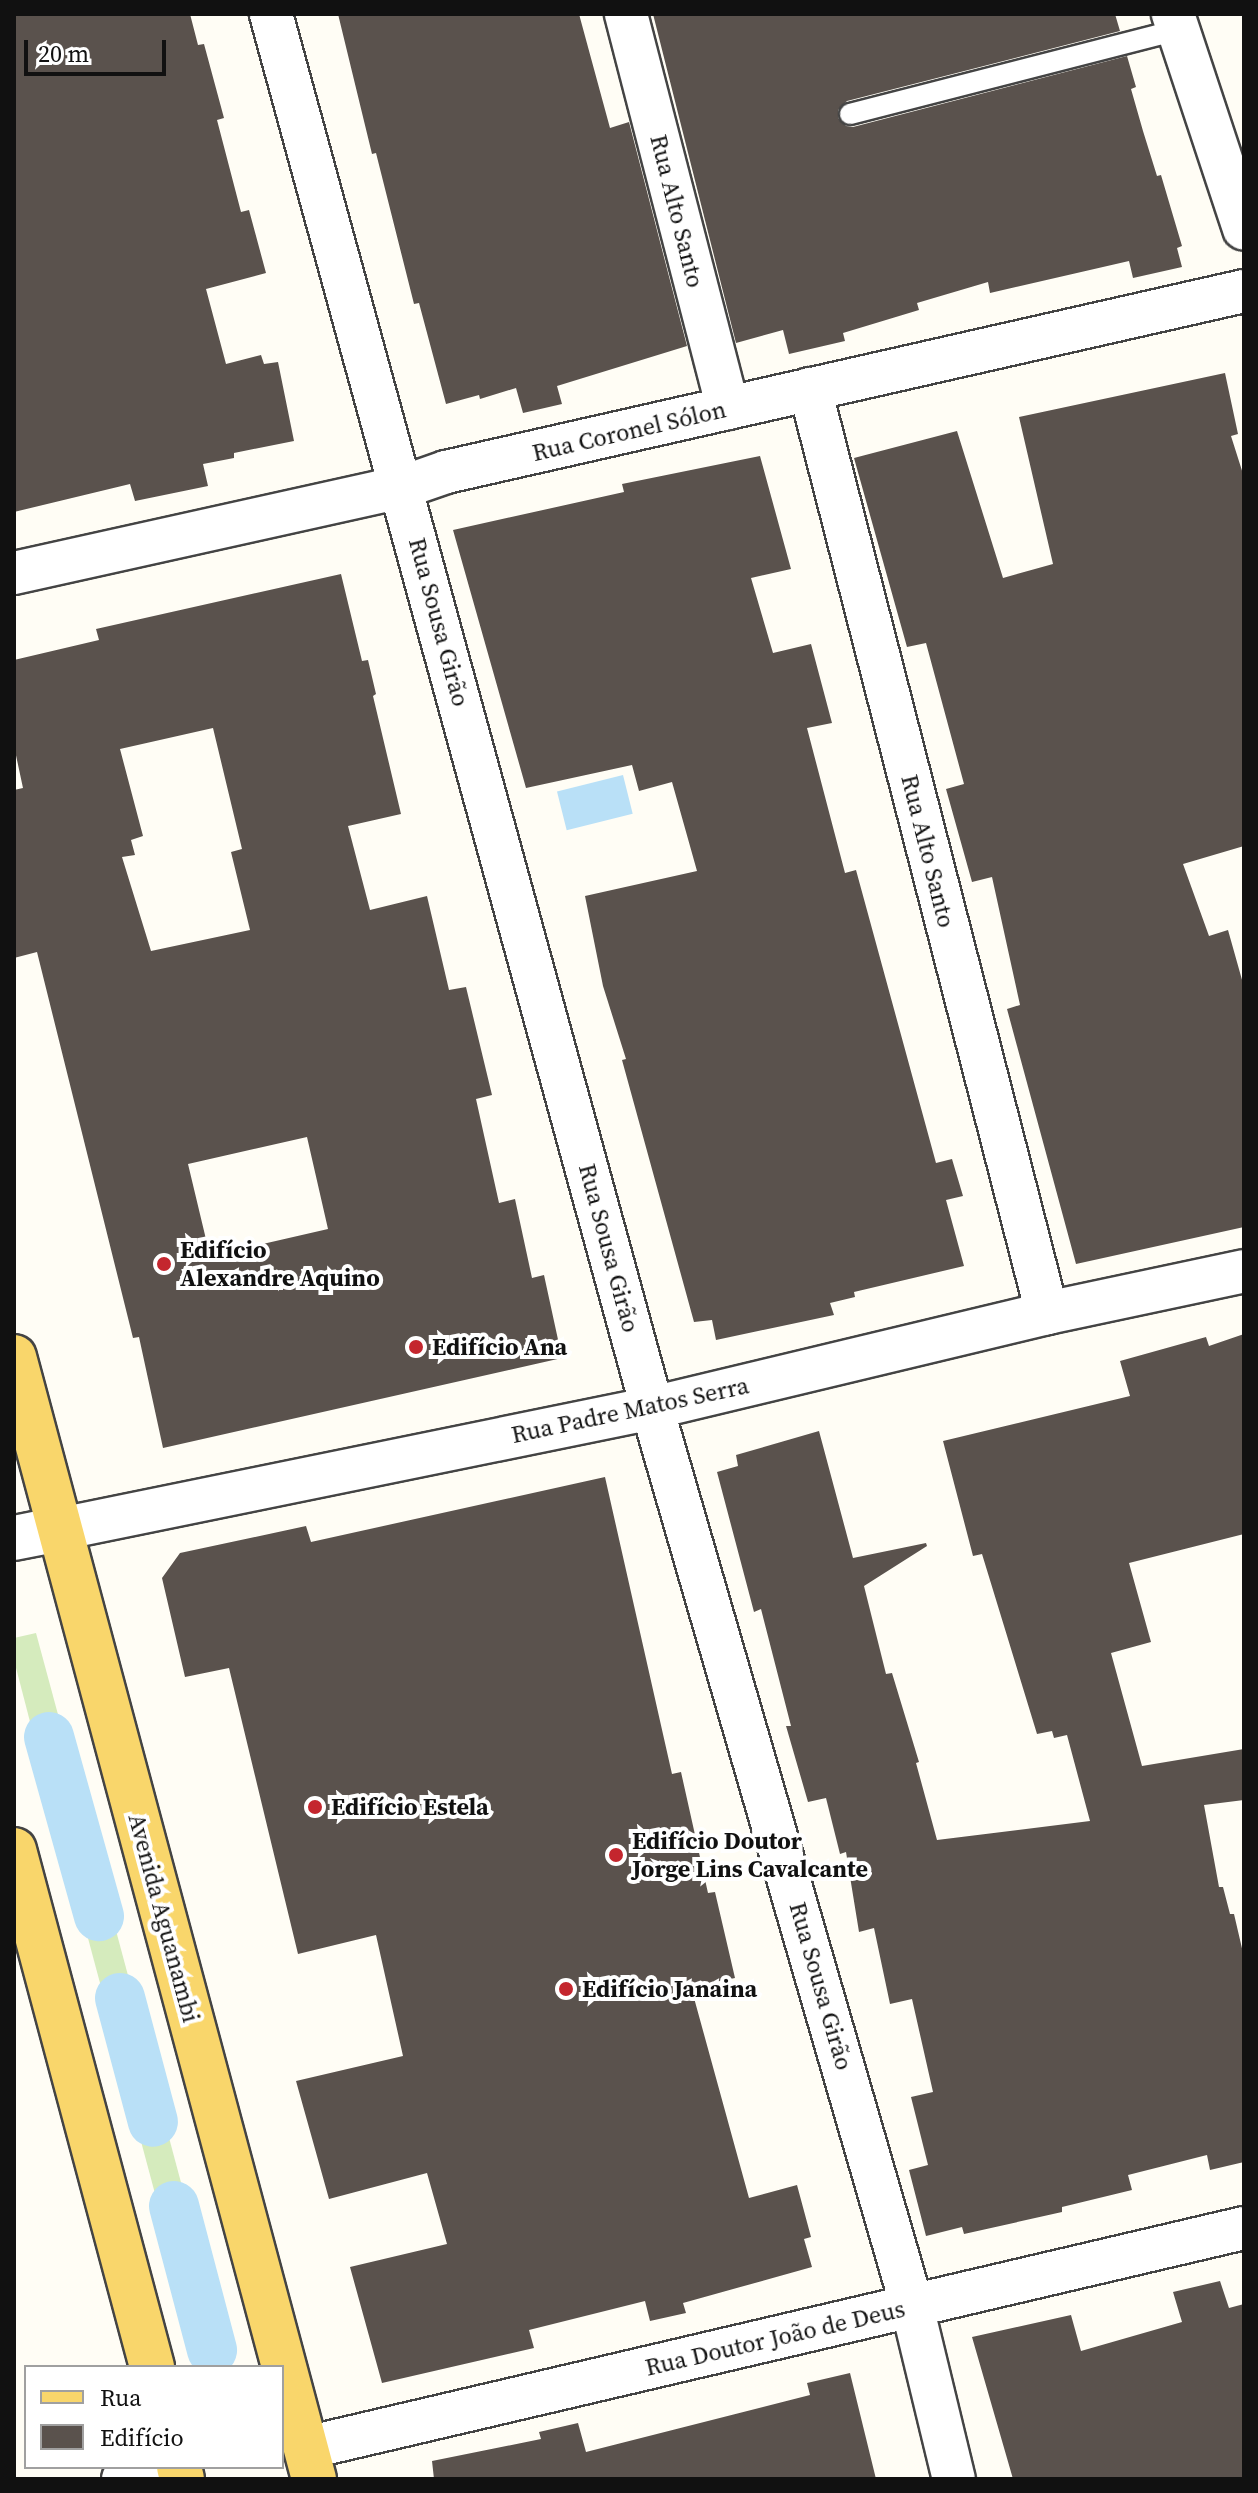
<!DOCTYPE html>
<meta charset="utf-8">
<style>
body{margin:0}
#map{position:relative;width:1258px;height:2493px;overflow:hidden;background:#fffdf5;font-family:"Source Serif 4",serif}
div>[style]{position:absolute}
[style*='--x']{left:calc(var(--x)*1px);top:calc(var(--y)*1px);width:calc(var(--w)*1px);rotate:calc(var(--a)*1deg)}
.green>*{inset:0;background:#d5ebbd;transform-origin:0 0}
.water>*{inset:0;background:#b9e0f7;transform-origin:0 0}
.canal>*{height:50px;margin:-25px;padding:0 25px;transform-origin:25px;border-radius:25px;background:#b9e0f7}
.building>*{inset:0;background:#5a524d}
.roads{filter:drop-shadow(2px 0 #444) drop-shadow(-2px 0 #444) drop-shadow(0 2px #444) drop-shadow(0 -2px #444)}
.service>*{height:20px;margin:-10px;padding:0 10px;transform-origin:10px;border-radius:10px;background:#fff}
.minor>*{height:42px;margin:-21px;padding:0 21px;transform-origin:21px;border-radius:21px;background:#fff}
.tertiary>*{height:44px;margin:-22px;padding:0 22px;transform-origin:22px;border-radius:22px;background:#fff}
.primary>*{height:44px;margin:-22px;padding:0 22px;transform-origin:22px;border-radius:22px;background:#f9d66b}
.dots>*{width:22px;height:22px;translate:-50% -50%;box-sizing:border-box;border:4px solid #fff;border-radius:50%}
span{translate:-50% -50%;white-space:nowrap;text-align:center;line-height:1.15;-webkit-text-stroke:8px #fff;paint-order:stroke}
.street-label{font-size:24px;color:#111}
.poi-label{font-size:24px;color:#111;font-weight:700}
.left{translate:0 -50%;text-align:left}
.frame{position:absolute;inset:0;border:16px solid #111;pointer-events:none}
.legend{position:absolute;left:24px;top:2365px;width:260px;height:104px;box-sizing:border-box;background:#fff;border:2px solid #a0a0a0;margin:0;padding:10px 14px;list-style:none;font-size:24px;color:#111}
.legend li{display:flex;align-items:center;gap:16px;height:40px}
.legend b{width:40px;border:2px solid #a0a0a0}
.scale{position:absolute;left:24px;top:40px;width:142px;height:36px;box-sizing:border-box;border:4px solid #111;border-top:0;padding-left:10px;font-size:24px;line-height:28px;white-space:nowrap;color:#111;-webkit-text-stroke:6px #fff;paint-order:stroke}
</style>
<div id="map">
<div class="green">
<i style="clip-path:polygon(36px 1633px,63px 1733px,35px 1741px,14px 1660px,14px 1638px)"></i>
<i style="left:111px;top:1912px;width:86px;height:29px;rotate:75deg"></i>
<i style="left:164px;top:2119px;width:88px;height:28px;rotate:75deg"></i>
</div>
<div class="water">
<i style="left:623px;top:775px;width:40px;height:68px;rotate:76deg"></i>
</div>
<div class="canal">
<i style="--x:49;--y:1737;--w:186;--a:74.4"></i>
<i style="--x:120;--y:1998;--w:128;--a:75.1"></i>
<i style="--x:174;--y:2206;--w:149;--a:75.2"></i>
</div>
<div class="building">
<i style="clip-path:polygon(14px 14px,190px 14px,198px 45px,204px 44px,224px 118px,217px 120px,241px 212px,249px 210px,266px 273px,206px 289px,226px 364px,261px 355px,264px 364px,278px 362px,294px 441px,234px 453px,234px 458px,203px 464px,208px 486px,135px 501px,130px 484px,14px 512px)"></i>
<i style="clip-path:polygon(338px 14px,579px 14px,610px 128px,629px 122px,687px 346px,557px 386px,562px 404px,523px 413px,516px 388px,480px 399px,479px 395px,446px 404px,419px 303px,414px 304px,376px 153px,372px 154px)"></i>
<i style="clip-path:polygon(653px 14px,1115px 14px,1120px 31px,847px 101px,838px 110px,838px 118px,846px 126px,853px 127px,1127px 56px,1136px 87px,1131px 89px,1143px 131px,1157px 176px,1161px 175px,1182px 246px,1177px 248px,1182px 267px,1133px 278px,1129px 261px,990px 293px,988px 282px,917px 303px,919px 310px,843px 333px,845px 341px,789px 354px,783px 330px,736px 343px)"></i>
<i style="clip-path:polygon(1225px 373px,1238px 434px,1231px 436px,1244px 477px,1244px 846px,1183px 864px,1209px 936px,1228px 930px,1244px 987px,1244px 1227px,1076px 1264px,1007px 1009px,1020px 1005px,992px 877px,972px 882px,946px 789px,964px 784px,926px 643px,907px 647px,854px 458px,957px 431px,1003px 578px,1053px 564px,1019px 417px)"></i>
<i style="clip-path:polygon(760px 456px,791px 569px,751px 578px,773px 653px,811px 644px,832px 723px,807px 728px,845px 873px,856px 870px,936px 1163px,952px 1159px,963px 1196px,946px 1200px,964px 1266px,854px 1292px,855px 1297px,830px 1303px,834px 1315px,716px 1340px,712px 1320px,694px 1322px,622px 1060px,626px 1059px,603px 986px,585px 896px,697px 871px,672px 782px,639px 791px,632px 765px,526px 788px,453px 530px,624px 492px,622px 484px)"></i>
<i style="clip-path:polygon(evenodd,341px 574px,362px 661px,368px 660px,376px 694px,373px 696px,401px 814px,348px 826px,370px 910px,427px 896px,449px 990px,466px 987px,492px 1095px,476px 1099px,499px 1203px,515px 1199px,532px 1278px,544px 1275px,562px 1358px,163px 1448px,139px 1337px,133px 1338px,37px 952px,14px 958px,14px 790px,23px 788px,14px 746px,14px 660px,99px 640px,96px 629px,341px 574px,213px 728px,242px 849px,231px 852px,250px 930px,151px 951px,122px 857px,135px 855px,131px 840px,143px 836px,120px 749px,213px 728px,341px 574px,307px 1137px,328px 1229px,210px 1256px,188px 1164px,307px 1137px)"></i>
<i style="clip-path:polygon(1244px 1334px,1244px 1534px,1129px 1563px,1151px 1642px,1111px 1653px,1142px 1766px,1244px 1749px,1244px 1800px,1204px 1805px,1219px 1887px,1223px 1887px,1230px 1914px,1234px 1914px,1244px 1957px,1244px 2162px,1210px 2170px,1207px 2155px,1128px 2175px,1132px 2190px,1062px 2207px,1062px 2212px,964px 2234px,962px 2227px,926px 2236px,909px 2170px,928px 2165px,911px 2097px,933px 2092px,912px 1999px,890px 2004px,874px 1928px,859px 1932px,846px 1852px,840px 1854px,826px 1798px,808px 1802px,786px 1726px,791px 1726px,761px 1609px,754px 1612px,717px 1472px,738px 1466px,736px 1455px,819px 1431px,853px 1558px,926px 1543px,927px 1546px,864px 1586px,886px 1674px,892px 1673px,919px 1762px,916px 1763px,937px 1840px,1090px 1821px,1067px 1735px,1054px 1738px,1052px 1731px,1037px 1734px,982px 1554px,973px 1556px,943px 1441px,1130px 1396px,1120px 1361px,1206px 1337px,1209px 1346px)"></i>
<i style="clip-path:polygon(605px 1477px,672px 1774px,681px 1772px,708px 1893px,715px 1892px,735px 1978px,691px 1987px,749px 2198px,797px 2185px,811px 2237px,804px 2239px,812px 2267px,683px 2303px,686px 2313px,650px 2321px,645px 2301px,529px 2330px,534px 2348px,382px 2383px,350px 2267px,447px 2244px,427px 2173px,329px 2199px,296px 2081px,403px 2056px,376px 1935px,298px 1954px,229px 1668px,185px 1677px,162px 1578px,180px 1553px,306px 1526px,311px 1542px)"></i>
<i style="clip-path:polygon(1220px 2281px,1229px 2308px,1244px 2304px,1244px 2479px,1013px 2479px,972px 2337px,1071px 2315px,1081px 2351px,1182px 2322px,1173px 2292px)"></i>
<i style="clip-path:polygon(850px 2373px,876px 2479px,434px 2479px,432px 2461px,541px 2439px,539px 2432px,578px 2423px,586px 2452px,810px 2395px,807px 2383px)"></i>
</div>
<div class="roads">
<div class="service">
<i style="--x:850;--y:114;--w:339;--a:-14.4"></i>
</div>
<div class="minor">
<i style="--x:271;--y:14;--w:1445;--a:74.71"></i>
<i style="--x:652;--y:1408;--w:935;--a:73.85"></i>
<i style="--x:912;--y:2306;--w:178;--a:76.4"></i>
<i style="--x:626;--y:14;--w:407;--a:75.5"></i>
<i style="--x:1173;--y:14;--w:226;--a:71.7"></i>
<i style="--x:810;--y:389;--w:954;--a:75.61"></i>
<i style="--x:14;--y:573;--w:398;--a:-12.5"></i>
<i style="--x:403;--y:487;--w:46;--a:-19.2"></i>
<i style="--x:446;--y:472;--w:818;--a:-12.78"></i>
<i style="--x:60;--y:1529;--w:604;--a:-11.55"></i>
<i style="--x:652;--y:1408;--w:406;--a:-13.5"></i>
<i style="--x:1047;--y:1313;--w:201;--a:-12"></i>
<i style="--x:306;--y:2448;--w:963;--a:-13.2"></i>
<i style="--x:123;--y:2479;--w:53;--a:-13"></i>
</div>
<div class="tertiary">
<i style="--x:14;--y:1538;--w:47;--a:-11.1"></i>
</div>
<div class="primary">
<i style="--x:14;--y:1357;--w:1161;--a:75.03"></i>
<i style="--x:14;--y:1850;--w:535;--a:75.05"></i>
<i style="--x:179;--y:2467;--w:12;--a:76"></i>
</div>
</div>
<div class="dots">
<i style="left:164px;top:1264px;background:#c4262e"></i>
<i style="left:416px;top:1347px;background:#c4262e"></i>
<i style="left:315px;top:1807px;background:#c4262e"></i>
<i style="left:616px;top:1855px;background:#c4262e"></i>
<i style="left:566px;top:1989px;background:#c4262e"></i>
</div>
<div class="street-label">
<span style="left:677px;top:211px;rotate:76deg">Rua Alto Santo</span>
<span style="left:629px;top:431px;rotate:-13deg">Rua Coronel Sólon</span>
<span style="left:439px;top:622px;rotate:75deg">Rua Sousa Girão</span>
<span style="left:928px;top:851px;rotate:76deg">Rua Alto Santo</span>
<span style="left:609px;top:1248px;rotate:75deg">Rua Sousa Girão</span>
<span style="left:630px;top:1410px;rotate:-12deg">Rua Padre Matos Serra</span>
<span style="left:164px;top:1918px;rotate:75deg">Avenida Aguanambi</span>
<span style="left:821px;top:1986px;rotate:74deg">Rua Sousa Girão</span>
<span style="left:775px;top:2338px;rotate:-13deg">Rua Doutor João de Deus</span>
</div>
<div class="poi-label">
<span class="left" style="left:180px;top:1264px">Edifício<br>Alexandre Aquino</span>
<span class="left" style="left:432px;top:1347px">Edifício Ana</span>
<span class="left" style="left:331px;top:1807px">Edifício Estela</span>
<span class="left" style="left:632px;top:1855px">Edifício Doutor<br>Jorge Lins Cavalcante</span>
<span class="left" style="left:582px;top:1989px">Edifício Janaina</span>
</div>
<div class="frame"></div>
<ul class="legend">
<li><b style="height:10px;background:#f9d66b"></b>Rua</li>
<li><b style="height:22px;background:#5a524d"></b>Edifício</li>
</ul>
<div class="scale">20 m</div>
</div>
